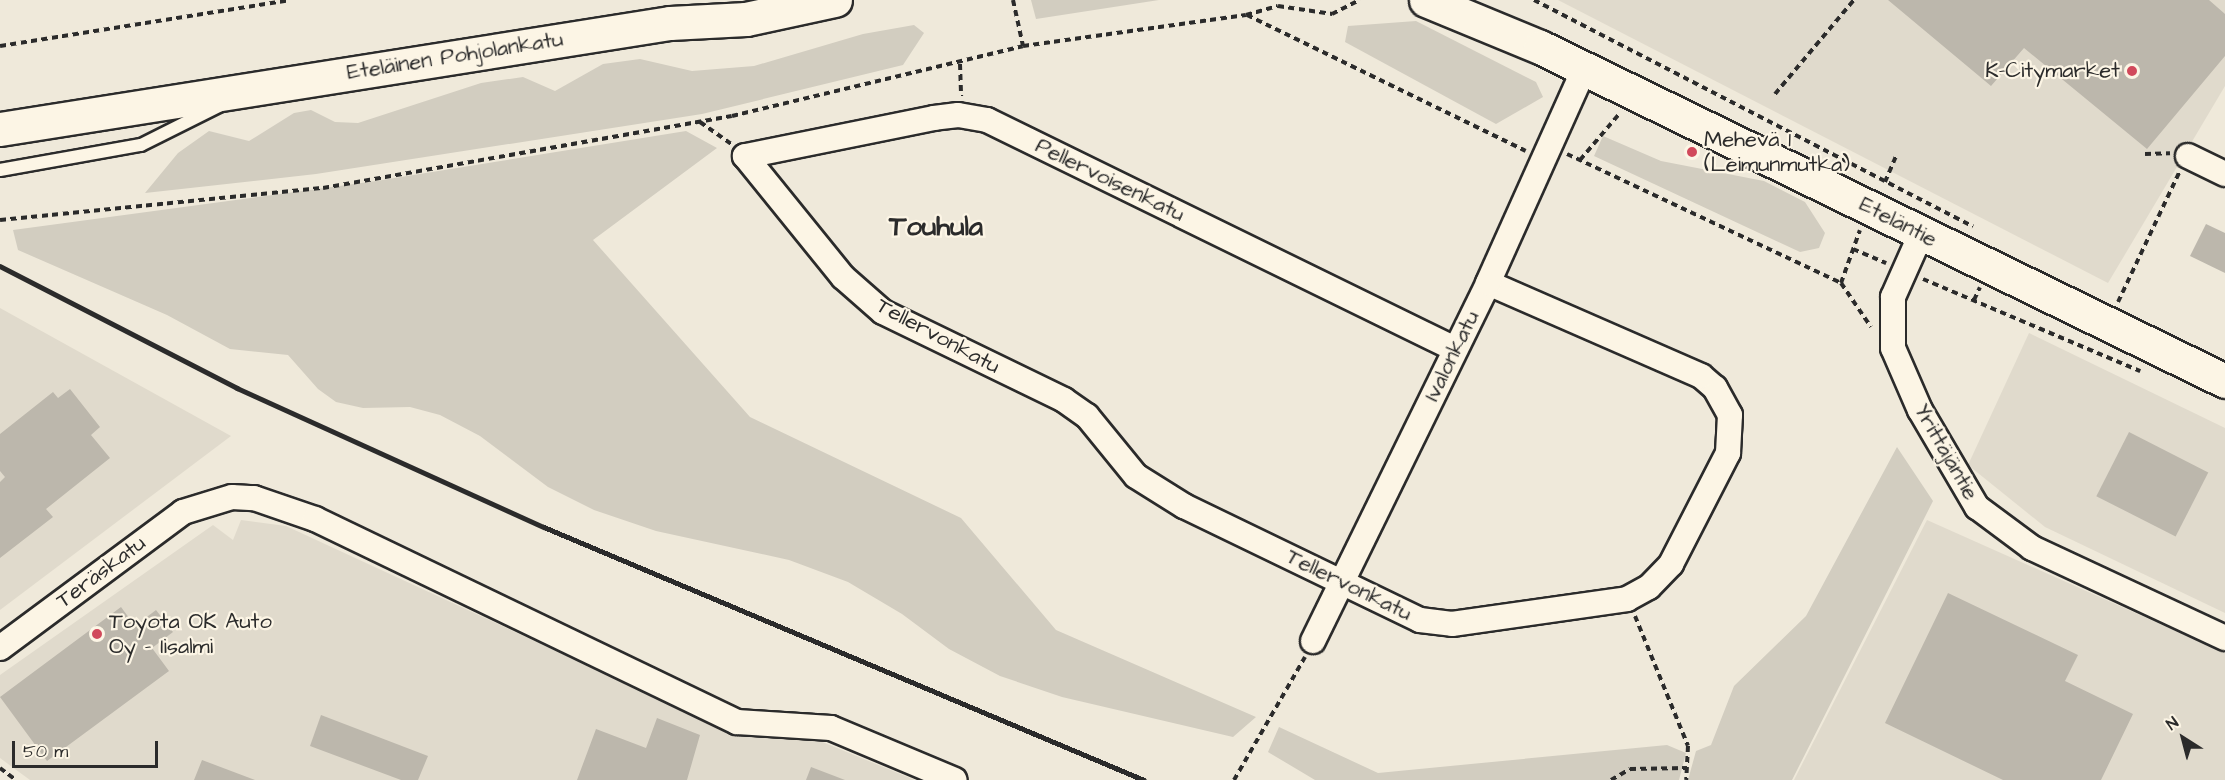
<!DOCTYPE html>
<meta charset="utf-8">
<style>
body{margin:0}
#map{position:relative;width:2225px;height:780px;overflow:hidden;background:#efe9da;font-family:"Architects Daughter",sans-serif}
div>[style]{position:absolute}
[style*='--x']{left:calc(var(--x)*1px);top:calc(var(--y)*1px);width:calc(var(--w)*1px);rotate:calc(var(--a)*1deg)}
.built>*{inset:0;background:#e0dacc}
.green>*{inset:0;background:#d2cdc0}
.building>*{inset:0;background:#bcb7ac;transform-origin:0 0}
.path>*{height:4px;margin-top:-2px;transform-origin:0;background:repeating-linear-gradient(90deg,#2b2b2b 0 6px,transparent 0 10.5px)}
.roads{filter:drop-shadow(2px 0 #2b2b2b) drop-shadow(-2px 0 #2b2b2b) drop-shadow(0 2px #2b2b2b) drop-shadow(0 -2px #2b2b2b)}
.lane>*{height:12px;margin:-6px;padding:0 6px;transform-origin:6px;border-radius:6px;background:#fcf5e5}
.street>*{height:24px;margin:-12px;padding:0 12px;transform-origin:12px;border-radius:12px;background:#fcf5e5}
.secondary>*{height:33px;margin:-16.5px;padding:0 16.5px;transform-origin:16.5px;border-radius:16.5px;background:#fcf5e5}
.rail>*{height:4.5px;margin:-2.25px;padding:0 2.25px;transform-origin:2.25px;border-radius:2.25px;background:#2b2b2b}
.dots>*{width:16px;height:16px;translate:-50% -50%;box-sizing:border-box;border:3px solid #fcf5e5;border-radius:50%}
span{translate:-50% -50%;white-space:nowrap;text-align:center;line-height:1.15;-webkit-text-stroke:4.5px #fcf5e5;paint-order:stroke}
.street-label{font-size:22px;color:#2b2b2b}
.poi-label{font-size:22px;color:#2b2b2b}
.right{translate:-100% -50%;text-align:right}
.left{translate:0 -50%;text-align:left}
.district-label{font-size:28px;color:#2b2b2b;font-weight:700}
.north{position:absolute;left:2153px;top:708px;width:60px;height:60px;-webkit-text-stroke:4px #fcf5e5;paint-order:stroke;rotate:324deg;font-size:16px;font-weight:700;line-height:24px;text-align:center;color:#2b2b2b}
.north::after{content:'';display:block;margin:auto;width:21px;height:27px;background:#2b2b2b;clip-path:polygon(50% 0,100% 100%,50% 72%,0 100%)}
.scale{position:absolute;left:12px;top:741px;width:146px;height:27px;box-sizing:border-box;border:3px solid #2b2b2b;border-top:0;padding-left:8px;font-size:18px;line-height:21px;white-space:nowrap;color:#2b2b2b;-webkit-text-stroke:4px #fcf5e5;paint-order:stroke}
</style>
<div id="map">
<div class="built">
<i style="clip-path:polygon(1558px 0,2225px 0,2225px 86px,2108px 283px)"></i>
<i style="clip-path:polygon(0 308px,231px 436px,0 610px)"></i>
<i style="clip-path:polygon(2029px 333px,2225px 428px,2225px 613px,2045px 527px,1968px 465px)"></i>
<i style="clip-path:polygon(241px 520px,286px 526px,740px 736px,820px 741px,915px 780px,30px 780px,0 758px,0 675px,213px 525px,233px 540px)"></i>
<i style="clip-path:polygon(1927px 520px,2225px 653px,2225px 780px,1794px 780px)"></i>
</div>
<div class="green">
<i style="clip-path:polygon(1031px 0,1159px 0,1036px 19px)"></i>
<i style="clip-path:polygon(1416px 21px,1536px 82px,1543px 97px,1496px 124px,1345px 42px,1348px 26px)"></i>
<i style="clip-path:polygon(914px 25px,924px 33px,903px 65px,702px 114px,316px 174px,145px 193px,178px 153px,209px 131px,249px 141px,294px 113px,311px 110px,335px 122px,358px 123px,481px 83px,523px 77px,555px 91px,603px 64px,640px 59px,692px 71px,754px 66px,863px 34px)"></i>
<i style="clip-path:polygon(686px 131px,717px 148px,593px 240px,750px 417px,961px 518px,1056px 630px,1256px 717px,1233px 737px,1062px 697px,1000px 676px,949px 649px,902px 614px,848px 582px,789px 560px,656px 531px,594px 510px,548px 487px,480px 436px,440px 415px,410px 407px,363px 408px,336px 402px,318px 389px,288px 355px,230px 349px,167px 315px,18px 250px,13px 230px,376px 181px)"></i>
<i style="clip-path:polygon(1603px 136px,1661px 161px,1764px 181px,1805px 202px,1825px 233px,1819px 248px,1800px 252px,1594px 156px)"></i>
<i style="clip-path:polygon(1897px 447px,1933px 501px,1792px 780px,1688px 780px,1696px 751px,1711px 745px,1734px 686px,1806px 616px)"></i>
<i style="clip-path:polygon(1279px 727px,1378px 773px,1667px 745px,1686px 753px,1679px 780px,1315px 780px,1268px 752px)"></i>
</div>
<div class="building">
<i style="clip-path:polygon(1888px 0,2209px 0,2225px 14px,2225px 56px,2147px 149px,2024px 48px,1991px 86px)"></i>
<i style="clip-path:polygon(2206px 224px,2225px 233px,2225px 273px,2190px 256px)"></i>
<i style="clip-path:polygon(70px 389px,100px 427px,91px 435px,110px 458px,46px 509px,53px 517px,0 558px,0 482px,5px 477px,0 471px,0 434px,53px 392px,58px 398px)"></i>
<i style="left:2129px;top:432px;width:89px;height:72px;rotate:27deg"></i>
<i style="clip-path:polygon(1948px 593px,2078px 655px,2065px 681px,2133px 714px,2101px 780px,2003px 780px,1885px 723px)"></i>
<i style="clip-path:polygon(121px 607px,135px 626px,156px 610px,173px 632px,152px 648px,169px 671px,47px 761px,0 697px)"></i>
<i style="clip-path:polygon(321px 715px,428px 756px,418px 780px,401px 780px,310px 746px)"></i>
<i style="clip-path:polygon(657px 718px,700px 735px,687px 780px,577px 780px,596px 729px,646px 748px)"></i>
<i style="clip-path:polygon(202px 760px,255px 780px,194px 780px)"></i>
<i style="clip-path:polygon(811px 767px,845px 780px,806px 780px)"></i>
</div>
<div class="path">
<i style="--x:1013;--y:0;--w:47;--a:77.7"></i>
<i style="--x:1534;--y:0;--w:494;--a:27.3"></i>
<i style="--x:1247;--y:15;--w:310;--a:26"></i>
<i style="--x:0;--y:46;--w:293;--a:-9"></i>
<i style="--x:960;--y:64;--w:32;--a:88"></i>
<i style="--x:1775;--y:94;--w:123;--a:-50"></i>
<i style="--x:700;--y:122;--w:38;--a:35"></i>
<i style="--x:1567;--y:154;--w:303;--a:25.2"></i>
<i style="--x:1841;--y:283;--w:53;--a:55.7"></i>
<i style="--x:2145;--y:154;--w:25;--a:-2"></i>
<i style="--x:1580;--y:160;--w:62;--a:-49.6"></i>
<i style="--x:1885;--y:182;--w:28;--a:-67"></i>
<i style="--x:0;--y:220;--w:325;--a:-5.7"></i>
<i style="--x:323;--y:188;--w:415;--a:-10"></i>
<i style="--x:732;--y:116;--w:299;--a:-13.5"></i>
<i style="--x:1023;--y:46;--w:225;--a:-7.9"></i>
<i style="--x:1246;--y:15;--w:33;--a:-16"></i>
<i style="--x:1278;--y:6;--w:55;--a:8.4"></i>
<i style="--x:1332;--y:14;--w:31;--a:-27"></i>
<i style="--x:1853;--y:249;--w:36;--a:23"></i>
<i style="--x:1923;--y:279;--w:236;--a:23"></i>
<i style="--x:1841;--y:283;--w:56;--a:-70.3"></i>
<i style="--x:1974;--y:300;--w:14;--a:-65"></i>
<i style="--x:2118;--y:302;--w:143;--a:-64.7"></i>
<i style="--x:1635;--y:616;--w:140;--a:67.8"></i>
<i style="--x:1688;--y:746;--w:34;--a:93"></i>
<i style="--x:0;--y:768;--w:20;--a:37"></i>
<i style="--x:1234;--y:780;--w:142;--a:-60"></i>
<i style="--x:1611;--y:780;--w:22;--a:-30"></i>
<i style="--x:1630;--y:769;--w:57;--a:-1"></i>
</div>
<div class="roads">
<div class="lane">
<i style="--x:0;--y:170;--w:143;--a:-10.1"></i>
<i style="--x:141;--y:145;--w:89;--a:-26.6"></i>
</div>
<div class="street">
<i style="--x:2188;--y:156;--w:41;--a:25.9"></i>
<i style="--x:1921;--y:234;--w:69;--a:114"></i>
<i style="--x:1893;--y:297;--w:51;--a:90"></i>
<i style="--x:1893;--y:348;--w:68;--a:66.5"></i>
<i style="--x:1920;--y:410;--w:113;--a:59.6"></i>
<i style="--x:1977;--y:507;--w:69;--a:36.7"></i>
<i style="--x:2032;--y:548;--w:213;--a:25"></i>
<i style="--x:1455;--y:349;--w:521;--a:-153.93"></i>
<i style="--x:987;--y:120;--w:29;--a:-170"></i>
<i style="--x:958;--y:115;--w:24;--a:173"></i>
<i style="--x:934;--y:118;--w:193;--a:168.6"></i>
<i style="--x:745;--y:156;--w:156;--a:51"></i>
<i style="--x:843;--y:277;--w:53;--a:41.2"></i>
<i style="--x:883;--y:312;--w:201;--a:25.9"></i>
<i style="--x:1064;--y:400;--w:28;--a:35"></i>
<i style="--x:1087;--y:416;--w:77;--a:50.8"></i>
<i style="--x:1136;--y:476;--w:57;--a:32"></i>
<i style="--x:1184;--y:506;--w:262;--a:25.8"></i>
<i style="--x:1420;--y:620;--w:32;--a:7"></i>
<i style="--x:1452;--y:624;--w:177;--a:-8.1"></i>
<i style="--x:1627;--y:599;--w:25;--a:-29"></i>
<i style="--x:1649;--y:587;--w:32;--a:-46"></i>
<i style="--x:1671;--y:564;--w:125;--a:-62.8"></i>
<i style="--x:1728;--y:453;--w:38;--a:-87"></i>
<i style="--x:1730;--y:415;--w:31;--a:-119"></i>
<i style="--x:1715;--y:388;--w:18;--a:-139"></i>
<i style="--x:1701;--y:376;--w:232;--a:-156.4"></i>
<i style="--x:1313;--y:641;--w:398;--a:-63.9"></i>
<i style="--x:1488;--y:283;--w:235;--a:-65.8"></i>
<i style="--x:0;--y:648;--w:228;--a:-36.6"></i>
<i style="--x:183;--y:512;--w:51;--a:-17"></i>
<i style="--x:232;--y:497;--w:22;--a:3"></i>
<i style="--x:254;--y:498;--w:65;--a:19"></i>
<i style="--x:315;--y:519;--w:468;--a:25.7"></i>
<i style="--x:737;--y:722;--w:94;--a:3.7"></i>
<i style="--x:831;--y:728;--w:134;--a:22.8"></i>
</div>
<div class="secondary">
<i style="--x:1426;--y:0;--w:123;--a:22.4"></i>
<i style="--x:1540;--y:47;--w:762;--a:25.99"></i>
<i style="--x:0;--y:129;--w:678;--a:-8.99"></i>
<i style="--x:670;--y:23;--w:76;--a:-3"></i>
<i style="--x:746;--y:19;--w:91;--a:-12.1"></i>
</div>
</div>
<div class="rail">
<i style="--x:0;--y:266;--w:267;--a:27.2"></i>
<i style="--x:237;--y:388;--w:337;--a:24.4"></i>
<i style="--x:544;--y:527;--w:651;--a:22.86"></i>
</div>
<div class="dots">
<i style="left:2132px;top:71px;background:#d1495b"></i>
<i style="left:1692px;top:152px;background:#d1495b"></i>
<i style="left:97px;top:634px;background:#d1495b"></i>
</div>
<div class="street-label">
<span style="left:455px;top:56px;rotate:-9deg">Eteläinen Pohjolankatu</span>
<span style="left:1110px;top:180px;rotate:26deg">Pellervoisenkatu</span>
<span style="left:1898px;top:222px;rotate:27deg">Eteläntie</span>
<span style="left:938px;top:336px;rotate:28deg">Tellervonkatu</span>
<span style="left:1452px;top:356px;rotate:-64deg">Ivalonkatu</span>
<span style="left:1946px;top:452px;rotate:60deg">Yrittäjäntie</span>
<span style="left:101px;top:572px;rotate:-37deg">Teräskatu</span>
<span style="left:1349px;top:585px;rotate:26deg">Tellervonkatu</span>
</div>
<div class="poi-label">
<span class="right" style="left:2120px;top:71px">K-Citymarket</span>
<span class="left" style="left:1704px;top:152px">Mehevä 1<br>(Leimunmutka)</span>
<span class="left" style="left:109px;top:634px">Toyota OK Auto<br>Oy - Iisalmi</span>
</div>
<div class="district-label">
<span style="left:936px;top:227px">Touhula</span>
</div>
<div class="north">N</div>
<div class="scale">50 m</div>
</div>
